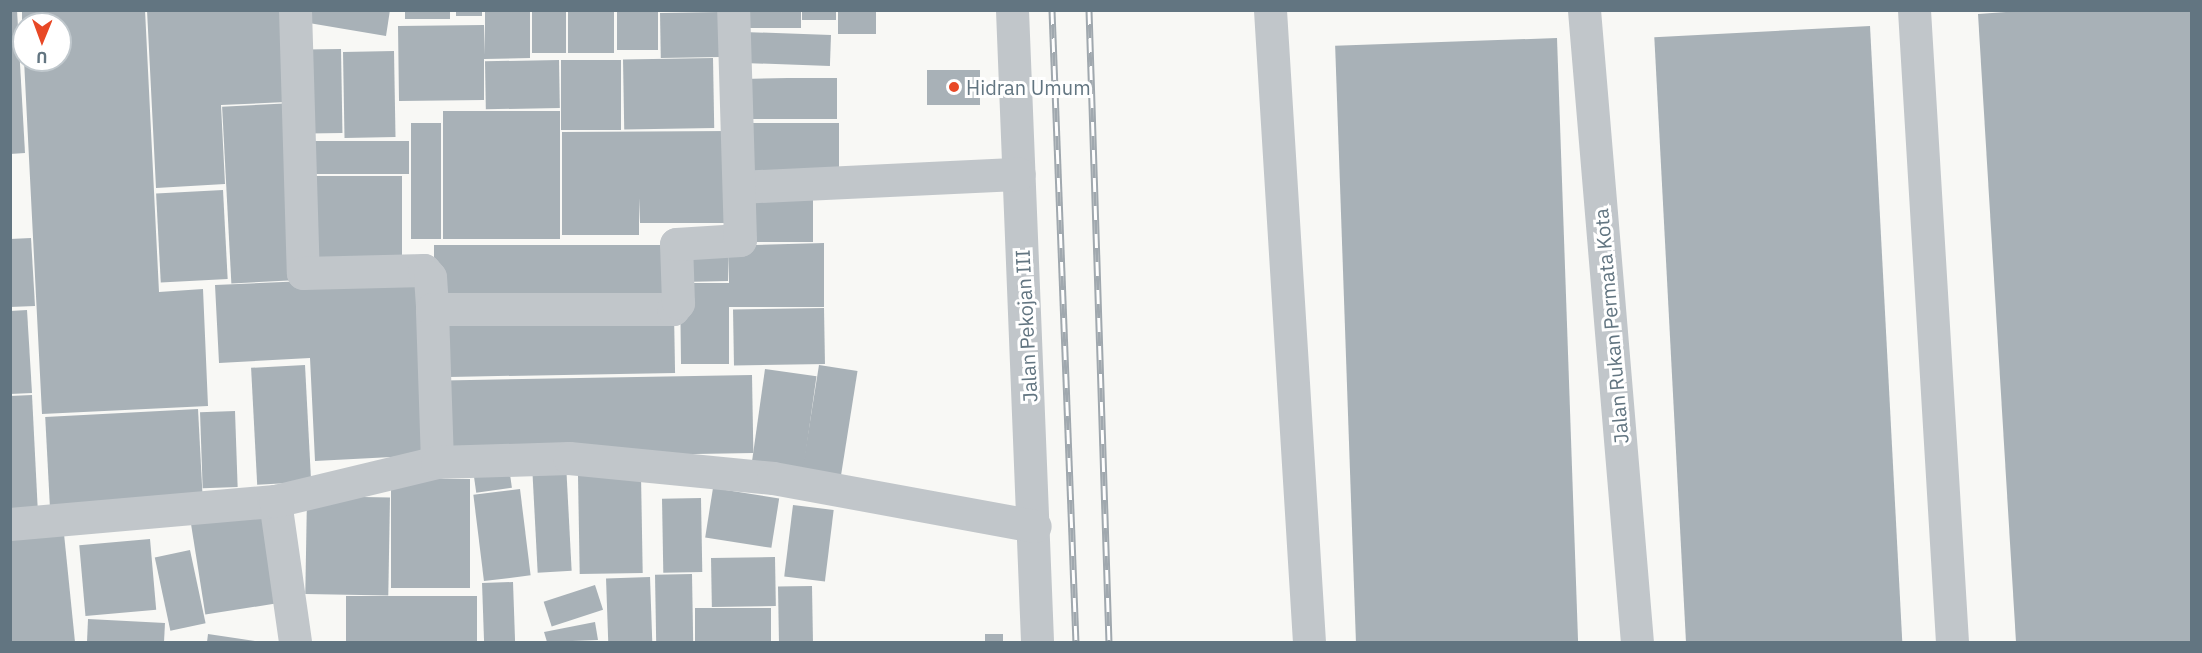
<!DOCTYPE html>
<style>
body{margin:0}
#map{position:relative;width:2202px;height:653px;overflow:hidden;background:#f8f8f5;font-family:"IBM Plex Sans",sans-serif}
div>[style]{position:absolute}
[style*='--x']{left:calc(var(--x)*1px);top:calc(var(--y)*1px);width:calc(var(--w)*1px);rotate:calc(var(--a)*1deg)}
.building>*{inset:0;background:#a8b1b7;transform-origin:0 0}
.street>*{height:33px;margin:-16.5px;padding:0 16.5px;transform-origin:16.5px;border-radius:16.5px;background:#c1c6ca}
.rail>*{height:7px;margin-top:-3.5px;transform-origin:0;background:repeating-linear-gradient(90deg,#fff 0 14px,#a0a8ae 0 28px);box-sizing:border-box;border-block:2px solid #a0a8ae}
.dots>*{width:16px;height:16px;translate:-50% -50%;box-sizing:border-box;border:3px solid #fff;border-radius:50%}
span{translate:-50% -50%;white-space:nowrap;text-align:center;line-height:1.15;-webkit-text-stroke:6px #fff;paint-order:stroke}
.poi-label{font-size:20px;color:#627581}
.left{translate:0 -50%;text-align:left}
.street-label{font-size:20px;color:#627581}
.frame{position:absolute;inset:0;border:12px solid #627581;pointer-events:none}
.north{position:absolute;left:12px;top:12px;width:60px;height:60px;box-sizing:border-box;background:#fff;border:2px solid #c0c8cd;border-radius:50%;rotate:181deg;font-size:16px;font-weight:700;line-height:24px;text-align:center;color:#627581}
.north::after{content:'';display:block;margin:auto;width:21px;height:27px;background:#e84826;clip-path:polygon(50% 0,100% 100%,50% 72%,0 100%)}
</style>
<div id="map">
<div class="building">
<i style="clip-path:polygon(10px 10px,17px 10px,25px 153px,10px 154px)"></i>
<i style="clip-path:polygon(22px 10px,145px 10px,159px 292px,203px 289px,208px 406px,42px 414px,24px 60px,60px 60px,60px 24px,22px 24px)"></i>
<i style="clip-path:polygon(147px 10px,282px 10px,286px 102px,221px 105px,225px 184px,156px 188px)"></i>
<i style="clip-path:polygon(299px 10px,390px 10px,386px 36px,297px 21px)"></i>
<i style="left:405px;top:10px;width:45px;height:9px"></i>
<i style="left:456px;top:10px;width:26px;height:6px"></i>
<i style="clip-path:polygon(485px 10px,530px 10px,530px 58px,484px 59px,484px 100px,399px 101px,398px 26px,484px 25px,485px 55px)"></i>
<i style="left:532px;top:10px;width:34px;height:43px"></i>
<i style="left:568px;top:10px;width:46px;height:43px"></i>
<i style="left:617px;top:10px;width:41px;height:40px"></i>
<i style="left:736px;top:10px;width:65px;height:18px"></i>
<i style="left:802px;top:10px;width:34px;height:10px"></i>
<i style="left:838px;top:10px;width:38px;height:24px"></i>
<i style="clip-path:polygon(2035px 10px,2192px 10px,2192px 642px,2016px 642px,1978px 14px)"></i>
<i style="left:719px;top:12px;width:45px;height:59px;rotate:89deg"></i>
<i style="left:1870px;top:26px;width:617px;height:216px;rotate:87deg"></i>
<i style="left:831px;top:35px;width:31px;height:94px;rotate:92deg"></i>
<i style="left:1557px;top:38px;width:604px;height:222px;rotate:88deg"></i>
<i style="left:341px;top:49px;width:84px;height:35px;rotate:89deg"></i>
<i style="left:394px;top:51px;width:86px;height:51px;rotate:89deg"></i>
<i style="left:713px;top:58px;width:70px;height:90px;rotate:89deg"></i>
<i style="left:559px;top:60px;width:48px;height:74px;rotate:89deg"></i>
<i style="left:561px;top:60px;width:60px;height:70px"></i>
<i style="left:927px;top:70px;width:53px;height:35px"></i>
<i style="clip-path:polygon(788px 78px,837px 78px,837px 119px,743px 119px,743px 79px)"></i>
<i style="left:294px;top:103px;width:177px;height:72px;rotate:87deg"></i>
<i style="left:443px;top:111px;width:117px;height:128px"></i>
<i style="left:411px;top:123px;width:30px;height:116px"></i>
<i style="left:739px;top:123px;width:100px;height:60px"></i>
<i style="clip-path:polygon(729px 131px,730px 223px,640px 223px,639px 198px,639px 235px,562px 235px,562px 132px)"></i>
<i style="left:409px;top:141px;width:33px;height:103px;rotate:90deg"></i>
<i style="left:313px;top:176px;width:89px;height:94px"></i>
<i style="left:223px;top:190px;width:89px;height:67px;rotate:87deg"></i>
<i style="left:748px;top:190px;width:65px;height:52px"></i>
<i style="clip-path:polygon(31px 238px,35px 306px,10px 307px,10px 239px)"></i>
<i style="clip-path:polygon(824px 243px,824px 307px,729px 307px,729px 364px,681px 364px,680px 283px,729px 283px,729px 253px,728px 281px,682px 282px,682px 247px)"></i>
<i style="left:672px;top:245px;width:59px;height:238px;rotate:90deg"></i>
<i style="clip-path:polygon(421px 276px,430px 455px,315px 461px,310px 358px,219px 363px,215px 285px)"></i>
<i style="left:824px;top:308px;width:56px;height:91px;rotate:89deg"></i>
<i style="clip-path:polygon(27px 310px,32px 393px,10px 394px,10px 311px)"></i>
<i style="left:674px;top:312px;width:61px;height:238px;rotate:89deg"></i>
<i style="left:305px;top:365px;width:117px;height:54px;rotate:87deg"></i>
<i style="left:819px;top:365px;width:39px;height:114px;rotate:9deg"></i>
<i style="left:765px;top:369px;width:52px;height:103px;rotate:8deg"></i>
<i style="left:752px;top:375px;width:78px;height:308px;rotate:89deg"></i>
<i style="clip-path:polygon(32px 395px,38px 514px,10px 516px,10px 396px)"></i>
<i style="left:198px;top:409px;width:95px;height:153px;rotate:87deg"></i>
<i style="left:235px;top:411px;width:76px;height:35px;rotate:88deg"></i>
<i style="left:508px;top:460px;width:28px;height:36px;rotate:82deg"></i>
<i style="left:566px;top:463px;width:108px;height:34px;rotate:87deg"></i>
<i style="left:641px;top:475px;width:98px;height:63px;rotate:89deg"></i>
<i style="left:391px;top:479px;width:79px;height:109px"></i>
<i style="left:713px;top:488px;width:67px;height:50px;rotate:9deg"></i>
<i style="left:520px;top:489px;width:87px;height:47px;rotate:83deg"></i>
<i style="left:307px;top:496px;width:83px;height:98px;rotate:1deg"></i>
<i style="left:701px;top:498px;width:74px;height:39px;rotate:89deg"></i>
<i style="left:271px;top:505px;width:98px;height:82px;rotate:81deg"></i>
<i style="left:793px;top:505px;width:41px;height:72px;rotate:7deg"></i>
<i style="clip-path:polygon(63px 524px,75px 642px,10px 642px,10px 529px)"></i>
<i style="left:150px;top:539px;width:71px;height:71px;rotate:85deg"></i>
<i style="left:190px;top:550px;width:75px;height:36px;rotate:78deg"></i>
<i style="left:775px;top:557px;width:49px;height:64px;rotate:89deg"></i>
<i style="left:692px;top:574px;width:68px;height:37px;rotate:89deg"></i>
<i style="left:650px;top:577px;width:65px;height:44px;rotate:88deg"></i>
<i style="left:513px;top:582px;width:60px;height:31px;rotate:88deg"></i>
<i style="left:595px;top:585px;width:26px;height:54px;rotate:72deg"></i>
<i style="left:812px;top:586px;width:56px;height:34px;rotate:89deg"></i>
<i style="left:346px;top:596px;width:131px;height:46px"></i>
<i style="left:771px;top:608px;width:34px;height:76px;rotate:90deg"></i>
<i style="clip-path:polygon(88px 619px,165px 623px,164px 642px,87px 642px)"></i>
<i style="clip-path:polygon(595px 622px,598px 640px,547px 642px,544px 632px)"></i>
<i style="clip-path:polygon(208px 634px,255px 641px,255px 642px,207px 642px)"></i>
<i style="left:985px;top:634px;width:18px;height:8px"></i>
</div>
<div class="street">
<i style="--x:295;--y:10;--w:263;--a:88.3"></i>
<i style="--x:303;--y:273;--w:121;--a:-1.4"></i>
<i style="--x:424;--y:270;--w:9;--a:49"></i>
<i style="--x:430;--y:277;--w:32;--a:86"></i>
<i style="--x:1012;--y:10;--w:632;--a:87.73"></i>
<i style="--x:1270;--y:10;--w:633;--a:86.47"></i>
<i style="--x:1584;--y:10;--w:634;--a:85.21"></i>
<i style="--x:1914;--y:10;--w:633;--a:86.56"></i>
<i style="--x:739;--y:187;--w:280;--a:-2.7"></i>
<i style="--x:437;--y:462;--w:153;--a:-91.9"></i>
<i style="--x:432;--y:309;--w:241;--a:0"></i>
<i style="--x:673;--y:309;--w:8;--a:-50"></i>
<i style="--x:678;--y:303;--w:59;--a:-91.9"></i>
<i style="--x:676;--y:244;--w:64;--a:-3.6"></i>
<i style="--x:740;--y:240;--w:230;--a:-91.7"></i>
<i style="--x:275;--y:501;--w:142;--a:81.9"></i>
<i style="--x:10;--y:524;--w:266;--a:-5"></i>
<i style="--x:275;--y:501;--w:167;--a:-13.5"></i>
<i style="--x:437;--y:462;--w:132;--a:-1.7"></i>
<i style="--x:569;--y:458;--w:205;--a:5.6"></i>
<i style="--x:773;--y:478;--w:266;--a:10.4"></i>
</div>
<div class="rail">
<i style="--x:1052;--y:10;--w:632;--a:87.83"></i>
<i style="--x:1089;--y:10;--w:632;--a:88.19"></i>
</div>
<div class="dots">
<i style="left:954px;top:87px;background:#e84826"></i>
</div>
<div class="poi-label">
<span class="left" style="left:966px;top:87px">Hidran Umum</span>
</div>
<div class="street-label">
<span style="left:1026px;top:326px;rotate:-93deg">Jalan Pekojan III</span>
<span style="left:1611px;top:326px;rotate:-95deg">Jalan Rukan Permata Kota</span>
</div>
<div class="frame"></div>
<div class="north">U</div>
</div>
